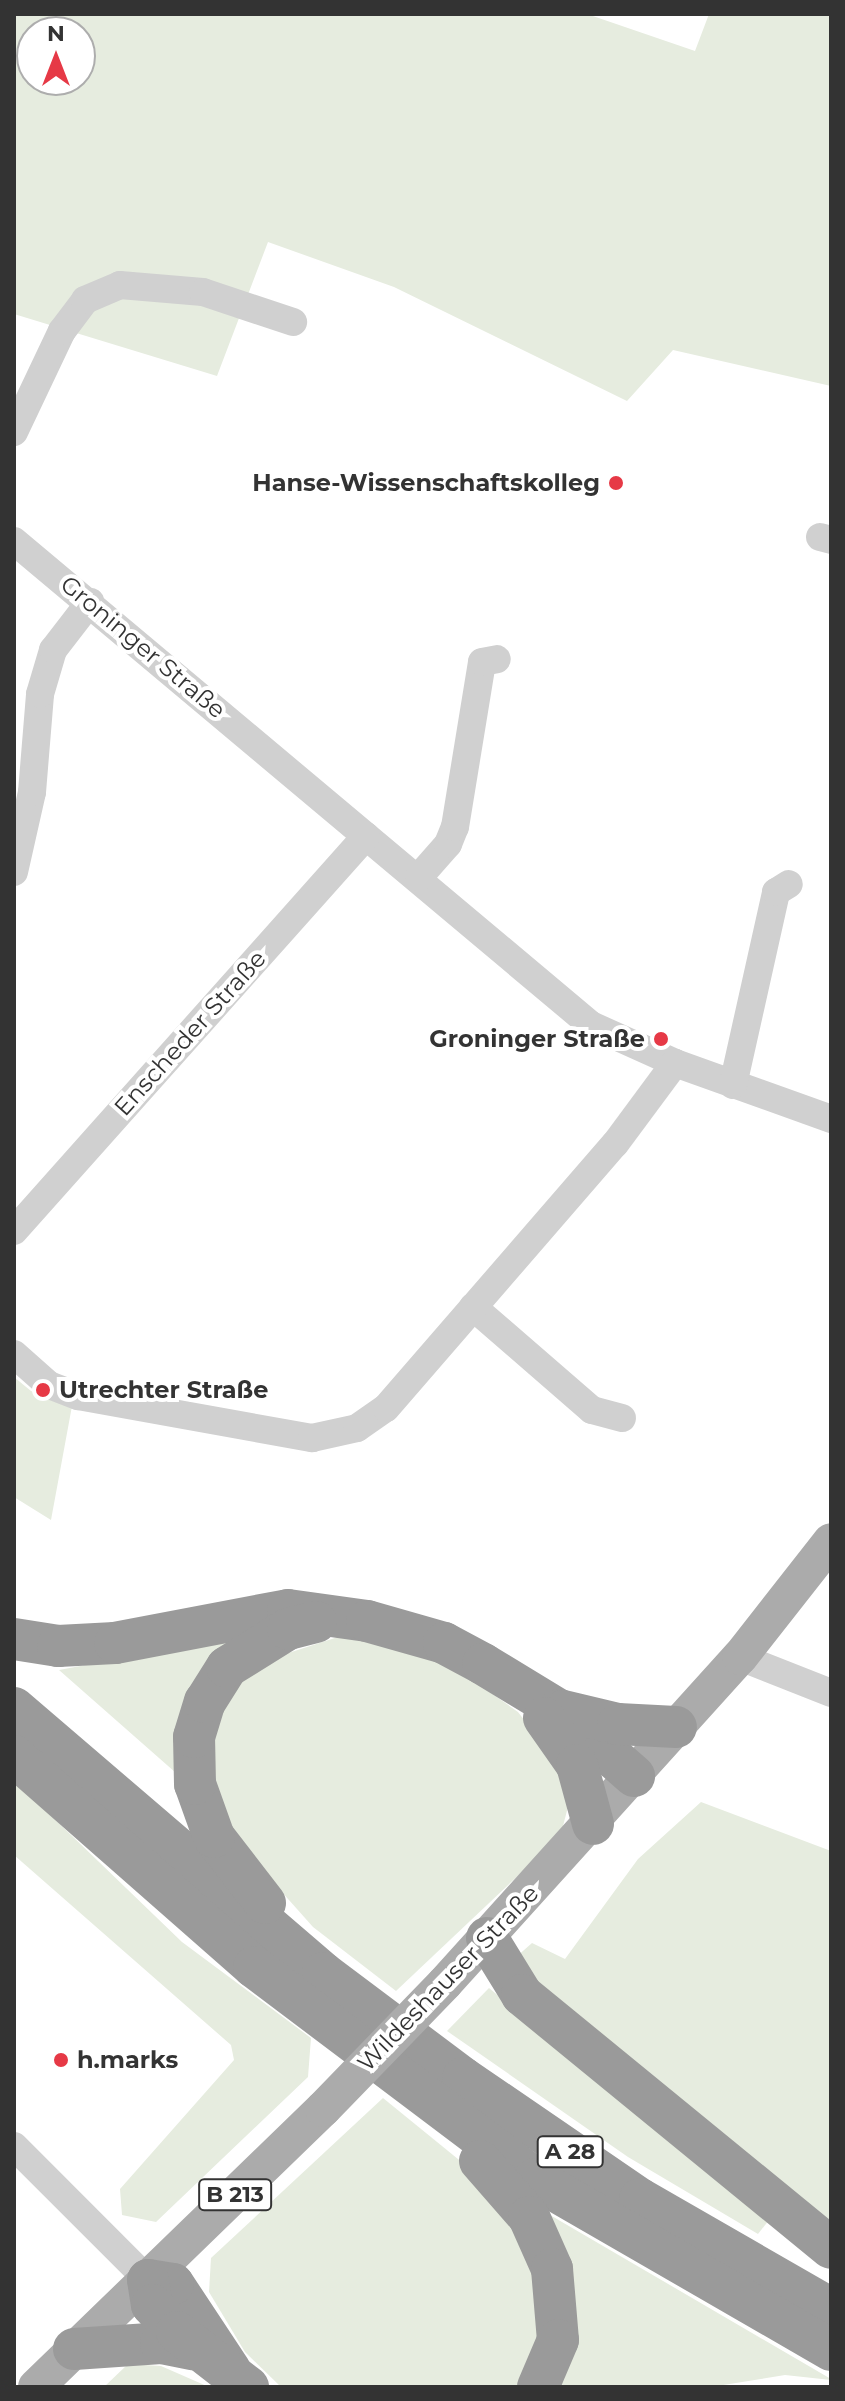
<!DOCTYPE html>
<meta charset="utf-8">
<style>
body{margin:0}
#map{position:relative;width:845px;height:2401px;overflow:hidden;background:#fff;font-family:Montserrat,sans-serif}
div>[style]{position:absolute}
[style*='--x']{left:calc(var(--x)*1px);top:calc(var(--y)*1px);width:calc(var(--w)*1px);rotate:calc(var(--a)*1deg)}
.green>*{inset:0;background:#e6ecdf}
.minor>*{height:28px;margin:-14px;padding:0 14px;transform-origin:14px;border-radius:14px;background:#d0d0d0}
.major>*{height:36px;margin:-18px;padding:0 18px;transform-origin:18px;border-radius:18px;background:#ababab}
.highway>*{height:42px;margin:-21px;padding:0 21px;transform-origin:21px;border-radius:21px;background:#9a9a9a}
.major-bridge>*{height:36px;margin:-18px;padding:0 18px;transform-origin:18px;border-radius:18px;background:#ababab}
.dots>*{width:22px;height:22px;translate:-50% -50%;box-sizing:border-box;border:4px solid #fff;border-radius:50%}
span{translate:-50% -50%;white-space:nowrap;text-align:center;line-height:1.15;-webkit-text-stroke:8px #fff;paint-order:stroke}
.shield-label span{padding:2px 6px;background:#fff;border:2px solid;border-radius:6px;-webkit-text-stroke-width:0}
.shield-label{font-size:22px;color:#333;font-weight:700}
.poi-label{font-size:24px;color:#333;font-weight:700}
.right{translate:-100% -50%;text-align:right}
.left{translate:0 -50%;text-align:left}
.street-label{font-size:24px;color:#333}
.frame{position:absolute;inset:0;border:16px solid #333;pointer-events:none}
.north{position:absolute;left:16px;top:16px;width:80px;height:80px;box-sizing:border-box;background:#fff;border:2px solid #adadad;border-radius:50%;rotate:0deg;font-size:22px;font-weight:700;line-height:32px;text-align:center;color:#333}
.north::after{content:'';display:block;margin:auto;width:28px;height:36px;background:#e63946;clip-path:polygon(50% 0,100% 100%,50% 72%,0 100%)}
</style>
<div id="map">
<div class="green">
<i style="clip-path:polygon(evenodd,14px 14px,587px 14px,695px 51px,709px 14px,831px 14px,831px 386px,673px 350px,627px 401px,394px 287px,268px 242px,217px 376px,14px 314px,14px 14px,32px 32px,80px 32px,80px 80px,32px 80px,32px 32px)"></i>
<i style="clip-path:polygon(14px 1377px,31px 1391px,72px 1406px,51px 1520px,14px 1497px)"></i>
<i style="clip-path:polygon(233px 1634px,184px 1780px,59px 1670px,91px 1664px)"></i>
<i style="clip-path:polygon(338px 1637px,386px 1642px,460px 1671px,518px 1712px,558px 1764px,569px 1803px,563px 1826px,543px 1852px,396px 1991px,313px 1927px,239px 1844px,212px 1783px,213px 1719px,238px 1681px,276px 1657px)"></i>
<i style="clip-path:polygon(14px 1780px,182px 1942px,311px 2038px,308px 2077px,156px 2222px,122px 2215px,120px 2189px,234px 2060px,231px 2045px,14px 1855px)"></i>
<i style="clip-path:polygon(701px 1802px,831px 1851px,831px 2234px,566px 2016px,515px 1958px,532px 1943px,565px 1959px,638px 1859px)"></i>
<i style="clip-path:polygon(489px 1988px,769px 2220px,758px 2234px,628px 2157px,447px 2031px)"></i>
<i style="clip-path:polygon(383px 2098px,469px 2168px,517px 2225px,543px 2279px,547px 2331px,521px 2387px,281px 2387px,245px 2352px,209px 2292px,211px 2258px)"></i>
<i style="clip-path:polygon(538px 2208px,831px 2379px,831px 2380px,785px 2375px,711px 2387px,560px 2387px,573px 2345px)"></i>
<i style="clip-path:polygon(128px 2364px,161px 2366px,209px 2387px,104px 2387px)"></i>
</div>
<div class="minor">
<i style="--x:14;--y:432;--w:112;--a:-64.6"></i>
<i style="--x:62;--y:331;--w:39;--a:-53"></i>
<i style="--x:85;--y:300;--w:38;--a:-23"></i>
<i style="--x:120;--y:285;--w:83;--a:4.8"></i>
<i style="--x:203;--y:292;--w:95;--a:18.4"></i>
<i style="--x:820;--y:537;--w:11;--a:15"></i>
<i style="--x:14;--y:541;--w:753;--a:39.99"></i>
<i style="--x:591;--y:1025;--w:92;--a:24.3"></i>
<i style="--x:675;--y:1063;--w:166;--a:19.7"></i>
<i style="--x:14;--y:872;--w:82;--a:-77.3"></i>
<i style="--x:32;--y:792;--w:98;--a:-85.3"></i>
<i style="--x:40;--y:694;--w:46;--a:-73.5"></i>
<i style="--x:53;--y:650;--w:61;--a:-52.4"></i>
<i style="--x:419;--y:877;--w:44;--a:-48.7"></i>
<i style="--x:448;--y:844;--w:18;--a:-68"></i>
<i style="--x:455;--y:827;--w:167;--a:-80.7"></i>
<i style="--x:482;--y:662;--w:15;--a:-11"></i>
<i style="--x:733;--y:1085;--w:198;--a:-77.4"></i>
<i style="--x:776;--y:892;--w:15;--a:-32"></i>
<i style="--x:14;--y:1231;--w:529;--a:-48.29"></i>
<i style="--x:473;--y:1307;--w:157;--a:40.9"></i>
<i style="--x:592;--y:1410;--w:31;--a:15"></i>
<i style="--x:14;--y:1354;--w:47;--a:41.5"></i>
<i style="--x:49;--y:1385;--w:31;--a:21"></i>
<i style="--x:78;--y:1396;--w:238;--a:10.2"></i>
<i style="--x:312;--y:1438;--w:46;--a:-12.5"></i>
<i style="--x:357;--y:1428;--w:35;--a:-35"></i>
<i style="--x:386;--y:1408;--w:349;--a:-49.1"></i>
<i style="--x:615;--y:1144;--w:101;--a:-53.5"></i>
<i style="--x:740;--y:1657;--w:98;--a:21.6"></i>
<i style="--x:14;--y:2146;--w:190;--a:45"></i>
</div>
<div class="major">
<i style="--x:445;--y:1983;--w:440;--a:-47.9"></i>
<i style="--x:740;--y:1657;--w:147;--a:-51.9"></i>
<i style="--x:36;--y:2387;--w:400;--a:-44.1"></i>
</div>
<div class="highway">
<i style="--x:14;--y:1639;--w:45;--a:9"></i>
<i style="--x:58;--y:1646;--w:57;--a:-3"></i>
<i style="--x:115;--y:1643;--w:176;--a:-10.8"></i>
<i style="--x:288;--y:1610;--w:80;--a:7.9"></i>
<i style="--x:367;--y:1621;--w:80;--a:15.9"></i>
<i style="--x:444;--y:1643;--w:44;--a:28.3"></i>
<i style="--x:483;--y:1664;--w:89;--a:31.2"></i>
<i style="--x:559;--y:1710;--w:100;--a:41.3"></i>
<i style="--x:14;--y:1708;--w:407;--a:40.6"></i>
<i style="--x:323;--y:1973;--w:175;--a:36.9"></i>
<i style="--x:463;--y:2078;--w:214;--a:34.4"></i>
<i style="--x:640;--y:2199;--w:220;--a:29.9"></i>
<i style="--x:563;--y:1711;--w:57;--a:13.3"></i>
<i style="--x:618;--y:1724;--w:58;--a:3"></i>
<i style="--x:544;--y:1718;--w:57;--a:54.9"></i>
<i style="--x:577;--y:1765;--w:61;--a:74.8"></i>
<i style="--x:14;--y:1756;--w:320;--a:41.3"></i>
<i style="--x:254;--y:1967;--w:352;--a:37"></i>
<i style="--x:535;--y:2179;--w:342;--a:30"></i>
<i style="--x:265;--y:1903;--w:83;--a:-127.7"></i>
<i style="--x:214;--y:1837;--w:56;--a:-109.7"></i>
<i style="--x:195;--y:1784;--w:47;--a:-91.2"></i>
<i style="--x:194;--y:1737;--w:37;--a:-73"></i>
<i style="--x:205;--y:1702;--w:41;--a:-57.8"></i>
<i style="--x:227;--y:1667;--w:72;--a:-31.9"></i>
<i style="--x:288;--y:1629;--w:29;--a:-14"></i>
<i style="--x:487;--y:1938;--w:67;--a:58.4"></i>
<i style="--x:522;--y:1995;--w:399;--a:39.3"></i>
<i style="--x:480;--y:2161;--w:74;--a:48.8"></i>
<i style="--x:529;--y:2217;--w:57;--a:66.1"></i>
<i style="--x:552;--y:2269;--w:71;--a:85.2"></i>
<i style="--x:558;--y:2340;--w:51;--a:113.1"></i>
<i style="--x:74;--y:2349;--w:87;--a:-3.9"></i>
<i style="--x:161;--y:2343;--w:33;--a:11"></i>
<i style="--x:230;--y:2370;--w:103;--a:-123.5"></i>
<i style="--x:173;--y:2284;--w:25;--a:-171"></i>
<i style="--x:148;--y:2280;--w:25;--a:81"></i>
<i style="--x:152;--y:2305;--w:37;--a:47"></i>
<i style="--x:177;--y:2332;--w:90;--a:37.8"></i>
</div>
<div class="major-bridge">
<i style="--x:323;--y:2109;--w:175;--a:-45.9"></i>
</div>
<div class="dots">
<i style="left:616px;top:483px;background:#e63946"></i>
<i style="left:661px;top:1039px;background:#e63946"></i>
<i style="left:43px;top:1390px;background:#e63946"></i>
<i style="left:61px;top:2060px;background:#e63946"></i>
</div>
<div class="shield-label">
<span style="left:570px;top:2152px">A 28</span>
<span style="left:235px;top:2195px">B 213</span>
</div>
<div class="poi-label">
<span class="right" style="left:600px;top:483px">Hanse-Wissenschaftskolleg</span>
<span class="right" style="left:645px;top:1039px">Groninger Straße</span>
<span class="left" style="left:59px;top:1390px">Utrechter Straße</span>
<span class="left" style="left:77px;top:2060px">h.marks</span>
</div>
<div class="street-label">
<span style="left:143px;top:647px;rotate:40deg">Groninger Straße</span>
<span style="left:190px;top:1033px;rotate:-48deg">Enscheder Straße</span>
<span style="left:448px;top:1978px;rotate:-46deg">Wildeshauser Straße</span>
</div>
<div class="frame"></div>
<div class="north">N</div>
</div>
